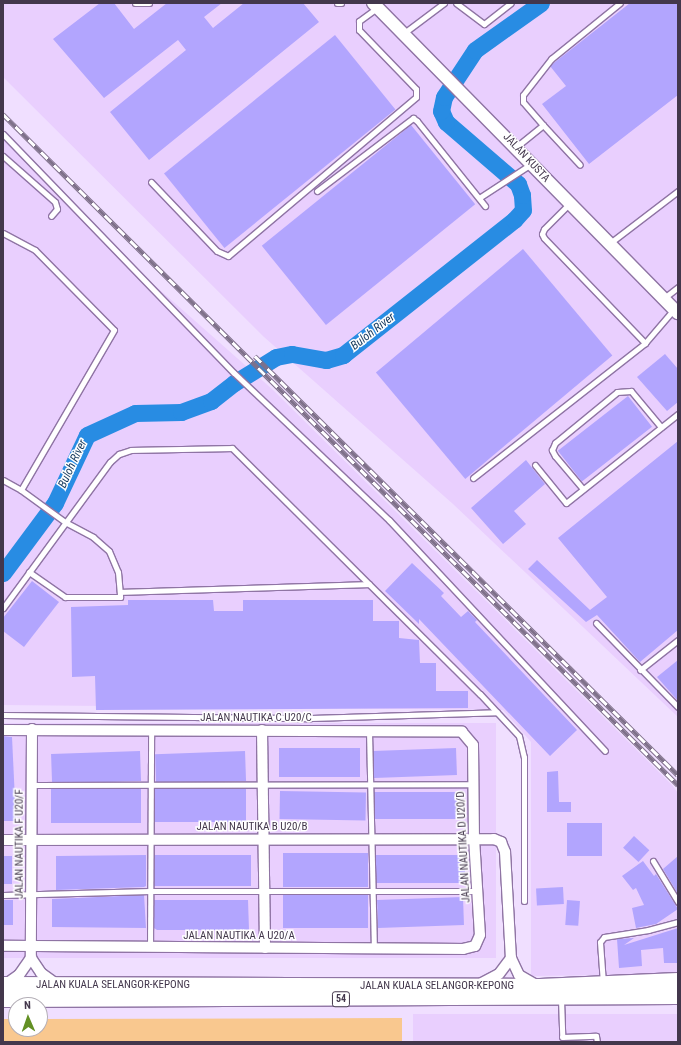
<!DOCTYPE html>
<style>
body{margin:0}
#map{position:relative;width:681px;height:1045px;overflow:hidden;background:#f0dfff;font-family:"Roboto Condensed",sans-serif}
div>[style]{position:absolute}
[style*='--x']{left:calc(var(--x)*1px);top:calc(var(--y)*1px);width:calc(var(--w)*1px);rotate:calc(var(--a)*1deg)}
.built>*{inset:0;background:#e9cffe;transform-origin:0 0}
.green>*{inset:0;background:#f9c88f}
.river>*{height:17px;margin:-8.5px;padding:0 8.5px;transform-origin:8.5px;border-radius:8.5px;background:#288ce3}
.building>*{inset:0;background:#b2a5fe;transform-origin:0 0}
.roads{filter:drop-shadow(1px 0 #8f74a4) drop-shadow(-1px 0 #8f74a4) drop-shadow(0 1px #8f74a4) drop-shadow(0 -1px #8f74a4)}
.service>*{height:5px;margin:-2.5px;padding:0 2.5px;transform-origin:2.5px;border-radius:2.5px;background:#fff}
.minor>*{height:10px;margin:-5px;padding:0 5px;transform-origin:5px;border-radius:5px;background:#fff}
.tertiary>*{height:12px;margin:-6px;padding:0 6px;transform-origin:6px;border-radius:6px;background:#fff}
.trunk>*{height:16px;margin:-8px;padding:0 8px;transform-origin:8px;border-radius:8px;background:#fff}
.rail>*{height:4.5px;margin-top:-2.25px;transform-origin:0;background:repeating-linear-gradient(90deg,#fff 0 9px,#7f718a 0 18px);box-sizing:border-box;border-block:1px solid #7f718a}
span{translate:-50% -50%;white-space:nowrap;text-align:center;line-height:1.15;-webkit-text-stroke:3px #fff;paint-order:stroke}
.shield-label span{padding:1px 3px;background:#fff;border:1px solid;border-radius:3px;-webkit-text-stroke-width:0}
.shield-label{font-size:10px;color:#43374c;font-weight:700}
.street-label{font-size:11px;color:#43374c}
.water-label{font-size:12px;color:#13385c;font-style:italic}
.frame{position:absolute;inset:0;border:4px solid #43374c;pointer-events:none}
.north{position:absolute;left:8px;top:997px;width:40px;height:40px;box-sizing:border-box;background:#fff;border:1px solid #b4afb7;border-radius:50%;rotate:358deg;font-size:11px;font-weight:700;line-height:16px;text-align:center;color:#43374c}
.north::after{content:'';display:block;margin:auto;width:14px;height:18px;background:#639024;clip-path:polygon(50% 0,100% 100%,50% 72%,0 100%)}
</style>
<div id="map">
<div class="built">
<i style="clip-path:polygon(3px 3px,678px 3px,678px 717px,453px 504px,264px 337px,3px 77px)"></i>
<i style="clip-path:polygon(3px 139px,100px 237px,272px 389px,672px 785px,678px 793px,678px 974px,531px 976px,531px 742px,503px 710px,3px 705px)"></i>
<i style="left:3px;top:723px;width:493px;height:235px"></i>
<i style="left:413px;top:1014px;width:265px;height:28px"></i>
</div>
<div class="green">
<i style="clip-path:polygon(402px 1018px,402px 1042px,3px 1042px,3px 1019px,16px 1019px,16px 1029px,40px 1029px,40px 1019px)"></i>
</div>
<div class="river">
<i style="--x:3;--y:573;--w:87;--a:-53.4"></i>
<i style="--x:55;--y:503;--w:75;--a:-64.8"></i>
<i style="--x:87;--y:435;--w:53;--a:-24.6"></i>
<i style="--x:135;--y:413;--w:46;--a:-1.2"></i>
<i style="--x:181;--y:412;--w:32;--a:-20"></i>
<i style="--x:211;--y:401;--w:29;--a:-38"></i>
<i style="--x:234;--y:383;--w:49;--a:-31.8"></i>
<i style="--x:276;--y:357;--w:16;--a:-11"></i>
<i style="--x:292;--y:354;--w:35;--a:10"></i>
<i style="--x:326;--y:360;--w:18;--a:-16"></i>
<i style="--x:343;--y:355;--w:218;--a:-38.3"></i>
<i style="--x:514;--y:220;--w:13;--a:-48"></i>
<i style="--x:523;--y:210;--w:15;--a:-94"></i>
<i style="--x:522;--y:195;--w:12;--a:-110"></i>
<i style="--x:518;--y:184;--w:95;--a:-139.3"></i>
<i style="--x:446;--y:122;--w:12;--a:-114"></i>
<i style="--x:441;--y:111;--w:14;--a:-78"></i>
<i style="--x:444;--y:97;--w:56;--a:-56.6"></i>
<i style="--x:475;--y:50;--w:81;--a:-35.5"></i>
</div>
<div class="building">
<i style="clip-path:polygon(100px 3px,114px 3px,134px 29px,167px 3px,222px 3px,204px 17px,213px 28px,244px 3px,303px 3px,319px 22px,149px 160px,110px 112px,186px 50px,178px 40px,104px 98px,53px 39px)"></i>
<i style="clip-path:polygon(630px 3px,678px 3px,678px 95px,589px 164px,542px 104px,566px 86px,550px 66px)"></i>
<i style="left:335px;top:35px;width:96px;height:220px;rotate:51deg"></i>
<i style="left:411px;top:125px;width:102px;height:192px;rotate:51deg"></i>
<i style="left:523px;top:249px;width:139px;height:192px;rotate:50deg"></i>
<i style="clip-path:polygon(665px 354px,678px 369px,678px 402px,667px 411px,637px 377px)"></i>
<i style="left:628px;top:396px;width:39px;height:89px;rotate:52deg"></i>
<i style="clip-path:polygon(678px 441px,678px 630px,640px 662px,597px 615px,586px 622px,528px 569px,537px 560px,590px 610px,607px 597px,558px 538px)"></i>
<i style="clip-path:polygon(526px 460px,545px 484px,514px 511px,526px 524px,503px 544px,471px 508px)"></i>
<i style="clip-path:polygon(412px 563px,444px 593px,441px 596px,461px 617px,468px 611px,477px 620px,475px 622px,577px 730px,550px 756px,419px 619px,419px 624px,385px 591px)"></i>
<i style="clip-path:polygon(32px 581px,59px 602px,24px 647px,3px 631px,3px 618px)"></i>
<i style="clip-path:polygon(128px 600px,213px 600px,214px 611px,243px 611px,243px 600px,373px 600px,373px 621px,399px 621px,399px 638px,419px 640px,420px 663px,436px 663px,436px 691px,468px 691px,468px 708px,96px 710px,95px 676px,72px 677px,71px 607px,128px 605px)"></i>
<i style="clip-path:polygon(678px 660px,678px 701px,657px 677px)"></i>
<i style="clip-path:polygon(3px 736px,12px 737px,16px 821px,3px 821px)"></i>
<i style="left:279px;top:748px;width:81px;height:29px"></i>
<i style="left:456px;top:748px;width:27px;height:83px;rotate:88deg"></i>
<i style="left:140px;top:751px;width:30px;height:89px;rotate:88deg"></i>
<i style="left:245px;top:751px;width:30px;height:90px;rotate:88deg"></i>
<i style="clip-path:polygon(558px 771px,559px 802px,571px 802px,571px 812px,547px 812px,547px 772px)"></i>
<i style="left:51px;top:789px;width:90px;height:34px"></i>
<i style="left:155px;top:789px;width:91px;height:33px"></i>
<i style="left:280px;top:791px;width:86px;height:28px;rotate:1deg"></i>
<i style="left:374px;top:792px;width:83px;height:27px"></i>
<i style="left:602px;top:823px;width:33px;height:35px;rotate:90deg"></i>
<i style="left:634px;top:836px;width:21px;height:16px;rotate:43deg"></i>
<i style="left:368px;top:853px;width:34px;height:85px;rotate:90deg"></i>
<i style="clip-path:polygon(146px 855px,146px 886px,144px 887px,56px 890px,56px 856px)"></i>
<i style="left:154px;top:855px;width:97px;height:31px"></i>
<i style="left:465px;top:855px;width:28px;height:89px;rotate:90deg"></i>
<i style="left:3px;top:856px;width:9px;height:28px"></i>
<i style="clip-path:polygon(678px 856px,678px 894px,663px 869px)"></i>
<i style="clip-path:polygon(643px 861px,654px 876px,656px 874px,678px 909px,656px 924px,636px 928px,632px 908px,644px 905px,636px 888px,633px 890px,622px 876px)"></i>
<i style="left:563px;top:887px;width:17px;height:27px;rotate:87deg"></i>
<i style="clip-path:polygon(144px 895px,146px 928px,52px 927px,52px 899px)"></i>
<i style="left:283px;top:895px;width:85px;height:33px"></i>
<i style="left:463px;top:897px;width:28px;height:86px;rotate:88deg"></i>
<i style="left:3px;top:900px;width:10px;height:25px"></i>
<i style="clip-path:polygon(154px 900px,248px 900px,249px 930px,157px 930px,154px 928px)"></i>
<i style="left:567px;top:900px;width:13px;height:25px;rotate:4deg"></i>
<i style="clip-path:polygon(678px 928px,678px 963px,664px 963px,663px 948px,641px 950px,642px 966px,619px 968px,617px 939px,634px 938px,624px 945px)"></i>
</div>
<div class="roads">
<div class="service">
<i style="--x:135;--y:3;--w:14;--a:0"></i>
<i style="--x:337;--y:3;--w:4;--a:0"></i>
<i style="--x:456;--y:3;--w:35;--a:37"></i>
<i style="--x:484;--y:24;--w:34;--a:-38"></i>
<i style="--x:404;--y:33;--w:50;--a:-36.9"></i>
<i style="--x:543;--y:125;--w:54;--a:47.2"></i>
<i style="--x:3;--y:134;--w:332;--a:46"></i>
<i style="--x:234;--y:373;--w:214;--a:43.5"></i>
<i style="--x:389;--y:520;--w:316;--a:46.9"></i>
<i style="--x:516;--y:147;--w:35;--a:-39"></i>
<i style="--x:543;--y:125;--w:30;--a:-131"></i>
<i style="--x:523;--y:102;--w:7;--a:-90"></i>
<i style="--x:523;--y:95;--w:46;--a:-52.1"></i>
<i style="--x:551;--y:59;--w:89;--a:-39.1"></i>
<i style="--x:3;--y:156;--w:69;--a:41.5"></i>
<i style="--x:55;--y:202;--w:7;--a:74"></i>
<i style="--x:57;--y:209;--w:9;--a:131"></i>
<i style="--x:151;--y:182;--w:95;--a:46.3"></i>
<i style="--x:217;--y:251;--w:12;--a:24"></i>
<i style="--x:228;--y:256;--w:246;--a:-40.2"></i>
<i style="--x:416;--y:97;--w:8;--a:-90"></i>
<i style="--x:416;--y:89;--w:82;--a:-134"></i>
<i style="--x:359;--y:30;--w:9;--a:-90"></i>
<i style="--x:359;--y:21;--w:22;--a:-36"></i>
<i style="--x:317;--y:191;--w:121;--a:-37.2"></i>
<i style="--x:413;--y:118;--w:5;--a:37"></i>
<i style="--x:417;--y:121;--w:109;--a:51.3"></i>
<i style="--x:479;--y:198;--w:62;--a:-33.2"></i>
<i style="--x:569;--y:204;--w:35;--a:135"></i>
<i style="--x:544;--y:229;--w:5;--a:112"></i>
<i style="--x:542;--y:234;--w:4;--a:63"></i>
<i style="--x:544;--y:238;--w:146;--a:46.1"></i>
<i style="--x:645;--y:343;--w:45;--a:-49.5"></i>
<i style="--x:3;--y:233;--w:36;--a:28"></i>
<i style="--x:35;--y:250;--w:112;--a:45.4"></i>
<i style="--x:114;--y:330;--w:185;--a:120.2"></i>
<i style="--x:21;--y:490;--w:54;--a:36"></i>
<i style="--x:65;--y:522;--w:32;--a:28"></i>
<i style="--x:93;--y:537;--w:21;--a:41"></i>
<i style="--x:109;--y:551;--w:23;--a:67"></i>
<i style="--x:118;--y:572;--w:25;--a:85"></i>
<i style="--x:120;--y:597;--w:55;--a:180"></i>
<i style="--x:65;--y:597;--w:44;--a:-145.2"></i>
<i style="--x:610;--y:243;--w:86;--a:-37.4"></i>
<i style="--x:664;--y:298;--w:18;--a:-38"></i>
<i style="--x:535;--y:465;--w:49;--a:50.8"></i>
<i style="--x:566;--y:503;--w:143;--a:-38.5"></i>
<i style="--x:473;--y:478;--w:219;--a:-38.1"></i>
<i style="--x:3;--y:480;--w:21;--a:29"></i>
<i style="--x:583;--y:489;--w:43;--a:-130.3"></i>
<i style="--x:555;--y:456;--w:7;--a:-117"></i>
<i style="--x:552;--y:450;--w:8;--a:-67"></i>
<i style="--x:555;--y:443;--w:80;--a:-39.4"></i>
<i style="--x:617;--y:392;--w:14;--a:-4"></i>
<i style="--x:631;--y:391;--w:47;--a:50.2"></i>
<i style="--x:120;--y:592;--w:249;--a:-1.8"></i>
<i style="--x:3;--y:608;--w:181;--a:-53.8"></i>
<i style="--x:110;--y:462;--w:12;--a:-42"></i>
<i style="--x:119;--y:454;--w:13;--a:-18"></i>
<i style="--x:131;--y:450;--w:101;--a:-1.1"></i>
<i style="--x:232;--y:448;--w:349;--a:44.8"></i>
<i style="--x:480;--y:694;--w:57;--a:47.1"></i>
<i style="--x:519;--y:736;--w:22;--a:77"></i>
<i style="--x:524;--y:757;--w:144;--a:90"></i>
<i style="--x:596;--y:623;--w:117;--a:45.7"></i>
<i style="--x:640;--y:670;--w:48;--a:-38.3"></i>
<i style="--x:3;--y:715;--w:308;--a:0.6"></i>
<i style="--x:311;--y:718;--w:186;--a:-1.8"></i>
<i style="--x:369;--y:731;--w:216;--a:88.7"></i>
<i style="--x:32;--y:785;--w:441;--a:-0.1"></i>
<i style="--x:653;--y:861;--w:48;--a:58.6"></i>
<i style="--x:3;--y:895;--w:147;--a:-1.6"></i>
<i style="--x:150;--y:891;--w:328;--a:0"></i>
<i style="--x:150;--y:948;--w:217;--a:-89.7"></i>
<i style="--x:603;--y:983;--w:41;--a:-94.2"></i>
<i style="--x:600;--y:942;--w:6;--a:-51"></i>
<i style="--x:604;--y:937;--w:45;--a:-9"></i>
<i style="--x:648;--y:930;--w:31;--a:-15"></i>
<i style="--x:561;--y:999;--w:38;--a:88"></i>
<i style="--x:562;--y:1037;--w:34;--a:-2"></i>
<i style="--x:596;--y:1036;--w:6;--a:81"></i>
</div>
<div class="minor">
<i style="--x:32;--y:729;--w:229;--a:90.3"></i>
<i style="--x:31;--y:958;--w:18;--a:56"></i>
<i style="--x:41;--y:973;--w:19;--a:36"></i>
<i style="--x:3;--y:730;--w:459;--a:0.2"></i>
<i style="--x:462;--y:732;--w:17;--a:50"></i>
<i style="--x:473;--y:745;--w:93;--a:89.4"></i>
<i style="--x:474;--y:838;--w:97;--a:86.5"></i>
<i style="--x:480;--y:935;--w:12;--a:114"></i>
<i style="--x:475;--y:946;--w:12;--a:166"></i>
<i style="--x:463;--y:949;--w:460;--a:-179.6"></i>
<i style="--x:262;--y:730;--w:218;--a:89.2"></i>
<i style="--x:3;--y:840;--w:491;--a:-0.1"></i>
<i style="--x:494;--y:839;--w:8;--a:23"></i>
<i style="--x:501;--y:842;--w:11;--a:68"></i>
<i style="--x:505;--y:852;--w:106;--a:86.8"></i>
<i style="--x:511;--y:958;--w:19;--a:65"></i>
<i style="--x:519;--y:975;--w:20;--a:30"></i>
<i style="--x:6;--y:984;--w:16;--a:-35"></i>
<i style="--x:19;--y:975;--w:21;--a:-55"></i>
<i style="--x:480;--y:984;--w:21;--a:-28"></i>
<i style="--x:499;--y:974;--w:20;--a:-53"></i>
</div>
<div class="tertiary">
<i style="--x:373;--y:3;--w:435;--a:45.5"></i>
</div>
<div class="trunk">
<i style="--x:3;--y:985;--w:537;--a:0.21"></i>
<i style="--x:540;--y:987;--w:138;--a:-2.5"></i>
<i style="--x:3;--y:999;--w:675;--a:-0.25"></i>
</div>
</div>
<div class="rail">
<i style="--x:3;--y:114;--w:952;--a:44.83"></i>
<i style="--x:255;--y:356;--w:595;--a:44.73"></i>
</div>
<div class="shield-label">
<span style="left:341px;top:999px">54</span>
</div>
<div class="street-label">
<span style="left:526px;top:158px;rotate:47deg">JALAN KUSTA</span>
<span style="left:256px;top:718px">JALAN NAUTIKA C U20/C</span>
<span style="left:252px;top:827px">JALAN NAUTIKA B U20/B</span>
<span style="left:20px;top:844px;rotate:-90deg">JALAN NAUTIKA F U20/F</span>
<span style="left:464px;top:847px;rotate:-93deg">JALAN NAUTIKA D U20/D</span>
<span style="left:239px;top:936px">JALAN NAUTIKA A U20/A</span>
<span style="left:113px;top:985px">JALAN KUALA SELANGOR-KEPONG</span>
<span style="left:437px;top:986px">JALAN KUALA SELANGOR-KEPONG</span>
</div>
<div class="water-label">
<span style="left:373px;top:332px;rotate:-38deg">Buloh River</span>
<span style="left:73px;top:464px;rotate:-65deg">Buloh River</span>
</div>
<div class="frame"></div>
<div class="north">N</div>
</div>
